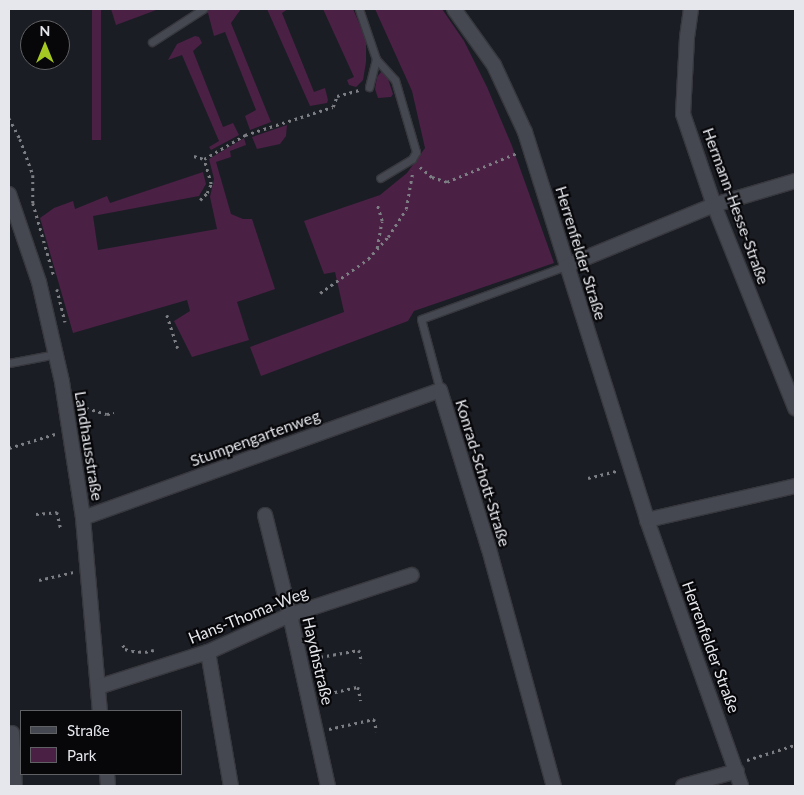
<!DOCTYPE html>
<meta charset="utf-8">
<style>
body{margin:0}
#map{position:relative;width:804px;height:795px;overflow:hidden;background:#1b1d24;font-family:Lato,sans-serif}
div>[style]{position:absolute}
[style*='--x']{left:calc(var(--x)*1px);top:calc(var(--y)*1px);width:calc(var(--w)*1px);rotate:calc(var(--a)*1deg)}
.green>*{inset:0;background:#4a2045;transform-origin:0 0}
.path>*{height:2.5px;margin-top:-1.25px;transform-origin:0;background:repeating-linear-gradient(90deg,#7c7e84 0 2.5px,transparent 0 6.5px)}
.roads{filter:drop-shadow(1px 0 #37383e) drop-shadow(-1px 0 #37383e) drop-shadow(0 1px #37383e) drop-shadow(0 -1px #37383e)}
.lane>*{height:7px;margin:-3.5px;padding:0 3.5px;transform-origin:3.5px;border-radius:3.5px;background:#464851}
.street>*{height:14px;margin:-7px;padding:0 7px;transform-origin:7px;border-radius:7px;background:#464851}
span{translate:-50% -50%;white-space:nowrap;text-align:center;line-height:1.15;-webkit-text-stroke:4.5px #07070a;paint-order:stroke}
.street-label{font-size:16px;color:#e5e7ec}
.frame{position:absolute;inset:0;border:10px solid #e5e7ec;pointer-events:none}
.legend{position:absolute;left:20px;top:710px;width:162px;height:65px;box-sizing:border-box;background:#07070a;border:1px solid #606164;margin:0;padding:6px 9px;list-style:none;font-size:15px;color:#e5e7ec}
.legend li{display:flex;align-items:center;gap:10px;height:25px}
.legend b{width:25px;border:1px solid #606164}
.north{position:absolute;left:20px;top:20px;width:50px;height:50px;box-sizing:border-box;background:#07070a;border:1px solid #606164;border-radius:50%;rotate:0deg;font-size:14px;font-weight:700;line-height:20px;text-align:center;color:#e5e7ec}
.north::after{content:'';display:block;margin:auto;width:18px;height:22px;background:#a5c823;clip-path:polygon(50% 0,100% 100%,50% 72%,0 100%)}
</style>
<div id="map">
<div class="green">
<i style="left:92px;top:9px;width:9px;height:131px"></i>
<i style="clip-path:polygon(111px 9px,159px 9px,116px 25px)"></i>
<i style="clip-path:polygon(207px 9px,241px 9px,231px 23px,271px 122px,250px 130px,245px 116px,256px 110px,225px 32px,214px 36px)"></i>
<i style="clip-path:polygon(267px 9px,288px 9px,282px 13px,314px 92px,325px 88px,328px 100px,327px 103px,310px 106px)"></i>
<i style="clip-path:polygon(323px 9px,353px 9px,360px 25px,366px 40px,366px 62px,363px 80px,356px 87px,349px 85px,347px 80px,354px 77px)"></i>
<i style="clip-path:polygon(375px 9px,442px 9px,464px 41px,487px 87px,512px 146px,554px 263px,414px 311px,408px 321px,261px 376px,250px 347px,344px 312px,335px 272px,324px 274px,304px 221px,380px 195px,407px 173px,425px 148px,412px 91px)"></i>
<i style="clip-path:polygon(195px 36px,199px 37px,202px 43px,193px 51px,223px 127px,233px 123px,239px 135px,211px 150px,209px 147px,219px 141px,182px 55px,168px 60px,177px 44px)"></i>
<i style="clip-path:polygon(382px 71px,387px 76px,393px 94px,391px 97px,378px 98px,375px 89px,377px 77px)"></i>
<i style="clip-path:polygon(287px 125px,286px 136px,280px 144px,257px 149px,252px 137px)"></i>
<i style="clip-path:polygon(244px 138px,246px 145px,230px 151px,231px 157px,216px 162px,231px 214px,243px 219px,252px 219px,275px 289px,237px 302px,249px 340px,192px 357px,174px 321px,190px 311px,187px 300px,73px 333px,40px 218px,54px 208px,73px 201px,75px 209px,107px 196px,110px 203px,203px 172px,206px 184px,199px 196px,93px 216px,98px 250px,217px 229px,210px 197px,214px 179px,209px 159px)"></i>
</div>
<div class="path">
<i style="--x:9;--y:118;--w:24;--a:62"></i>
<i style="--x:20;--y:139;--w:38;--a:70"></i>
<i style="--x:33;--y:175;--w:28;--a:90"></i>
<i style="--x:33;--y:203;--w:76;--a:74"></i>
<i style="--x:194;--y:156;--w:10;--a:17"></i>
<i style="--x:204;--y:159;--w:48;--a:-30.3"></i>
<i style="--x:245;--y:135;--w:92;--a:-17.7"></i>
<i style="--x:333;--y:107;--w:12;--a:-70"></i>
<i style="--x:337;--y:96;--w:23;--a:-15"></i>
<i style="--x:420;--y:167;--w:16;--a:40"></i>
<i style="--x:432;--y:177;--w:16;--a:18"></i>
<i style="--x:447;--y:182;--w:76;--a:-22.5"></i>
<i style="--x:200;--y:200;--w:10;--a:-45"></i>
<i style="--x:207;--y:193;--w:10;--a:-66"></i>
<i style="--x:211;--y:184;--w:26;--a:-106"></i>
<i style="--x:377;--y:248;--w:27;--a:-80"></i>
<i style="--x:382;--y:221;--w:17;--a:-107"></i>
<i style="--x:57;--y:289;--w:34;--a:76"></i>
<i style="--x:320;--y:293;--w:59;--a:-35.3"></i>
<i style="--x:368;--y:259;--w:30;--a:-48"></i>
<i style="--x:388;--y:237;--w:33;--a:-57"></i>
<i style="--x:406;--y:209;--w:39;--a:-80"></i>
<i style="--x:167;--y:315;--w:35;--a:72"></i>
<i style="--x:80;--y:406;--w:28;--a:17"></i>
<i style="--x:107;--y:414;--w:7;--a:-8"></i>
<i style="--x:9;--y:448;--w:48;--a:-16.9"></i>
<i style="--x:588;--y:478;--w:29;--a:-14"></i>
<i style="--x:490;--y:505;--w:11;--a:-22"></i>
<i style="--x:36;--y:514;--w:21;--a:-5"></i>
<i style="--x:57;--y:512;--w:18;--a:77"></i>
<i style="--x:39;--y:580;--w:35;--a:-13"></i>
<i style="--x:123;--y:645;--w:4;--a:63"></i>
<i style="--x:125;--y:649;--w:7;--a:16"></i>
<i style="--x:132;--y:651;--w:13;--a:4"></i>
<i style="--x:145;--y:652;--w:9;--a:-13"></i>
<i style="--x:314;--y:658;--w:46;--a:-10.1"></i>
<i style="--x:359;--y:650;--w:13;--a:77"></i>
<i style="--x:322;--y:695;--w:37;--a:-13"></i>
<i style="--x:358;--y:687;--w:14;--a:78"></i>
<i style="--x:329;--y:729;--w:46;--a:-12.5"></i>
<i style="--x:374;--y:719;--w:13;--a:77"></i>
<i style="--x:747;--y:760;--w:50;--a:-17.4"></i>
</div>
<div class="roads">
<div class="lane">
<i style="--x:359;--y:9;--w:53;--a:71.2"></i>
<i style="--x:376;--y:59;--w:29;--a:104"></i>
<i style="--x:152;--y:42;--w:61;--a:-32.9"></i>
<i style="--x:376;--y:59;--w:28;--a:48"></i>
<i style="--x:395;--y:80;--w:75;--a:73.7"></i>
<i style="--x:416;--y:152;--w:8;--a:120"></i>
<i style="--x:412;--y:159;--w:37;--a:149"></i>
<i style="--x:9;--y:363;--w:48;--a:-10.8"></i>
<i style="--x:440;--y:390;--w:73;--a:-105"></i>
<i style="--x:421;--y:319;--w:154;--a:-20.1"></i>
</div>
<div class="street">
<i style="--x:454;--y:9;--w:69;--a:54.5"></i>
<i style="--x:494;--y:65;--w:74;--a:65.2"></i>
<i style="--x:525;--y:132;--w:407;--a:72.5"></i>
<i style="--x:647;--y:520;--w:282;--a:70.5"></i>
<i style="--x:691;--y:9;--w:29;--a:98"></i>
<i style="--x:687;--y:38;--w:76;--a:93"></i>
<i style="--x:683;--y:114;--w:96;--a:71.2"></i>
<i style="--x:714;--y:205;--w:219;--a:68.2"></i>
<i style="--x:9;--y:194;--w:93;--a:71.2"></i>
<i style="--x:39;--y:282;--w:103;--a:77"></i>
<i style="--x:62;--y:382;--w:138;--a:81.2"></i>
<i style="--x:83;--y:518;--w:194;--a:85"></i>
<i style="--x:566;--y:266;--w:160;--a:-22.4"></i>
<i style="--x:714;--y:205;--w:84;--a:-16.5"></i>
<i style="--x:265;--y:515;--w:103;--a:76"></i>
<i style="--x:290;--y:615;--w:175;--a:77.5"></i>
<i style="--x:83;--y:518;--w:379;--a:-19.7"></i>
<i style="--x:440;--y:390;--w:166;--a:72.9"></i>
<i style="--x:489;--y:549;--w:246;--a:74.7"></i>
<i style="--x:647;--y:520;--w:152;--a:-12.9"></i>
<i style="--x:208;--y:652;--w:136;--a:80.3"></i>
<i style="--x:98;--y:687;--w:115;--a:-17.7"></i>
<i style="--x:208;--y:652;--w:90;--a:-24.3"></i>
<i style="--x:290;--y:615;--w:128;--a:-18.2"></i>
<i style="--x:12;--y:733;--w:53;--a:86.8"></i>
<i style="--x:107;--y:774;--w:12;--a:85"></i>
<i style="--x:683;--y:786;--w:56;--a:-15.5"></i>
</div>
</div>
<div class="street-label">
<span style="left:736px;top:206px;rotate:70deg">Hermann-Hesse-Straße</span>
<span style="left:581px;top:253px;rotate:73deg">Herrenfelder Straße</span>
<span style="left:255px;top:438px;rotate:-20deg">Stumpengartenweg</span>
<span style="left:89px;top:446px;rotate:81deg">Landhausstraße</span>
<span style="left:483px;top:473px;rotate:73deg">Konrad-Schott-Straße</span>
<span style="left:248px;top:615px;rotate:-22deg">Hans-Thoma-Weg</span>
<span style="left:711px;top:647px;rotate:70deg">Herrenfelder Straße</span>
<span style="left:318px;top:661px;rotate:77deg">Haydnstraße</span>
</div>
<div class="frame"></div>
<ul class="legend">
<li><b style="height:6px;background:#464851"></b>Straße</li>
<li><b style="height:14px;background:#4a2045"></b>Park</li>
</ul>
<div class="north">N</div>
</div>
